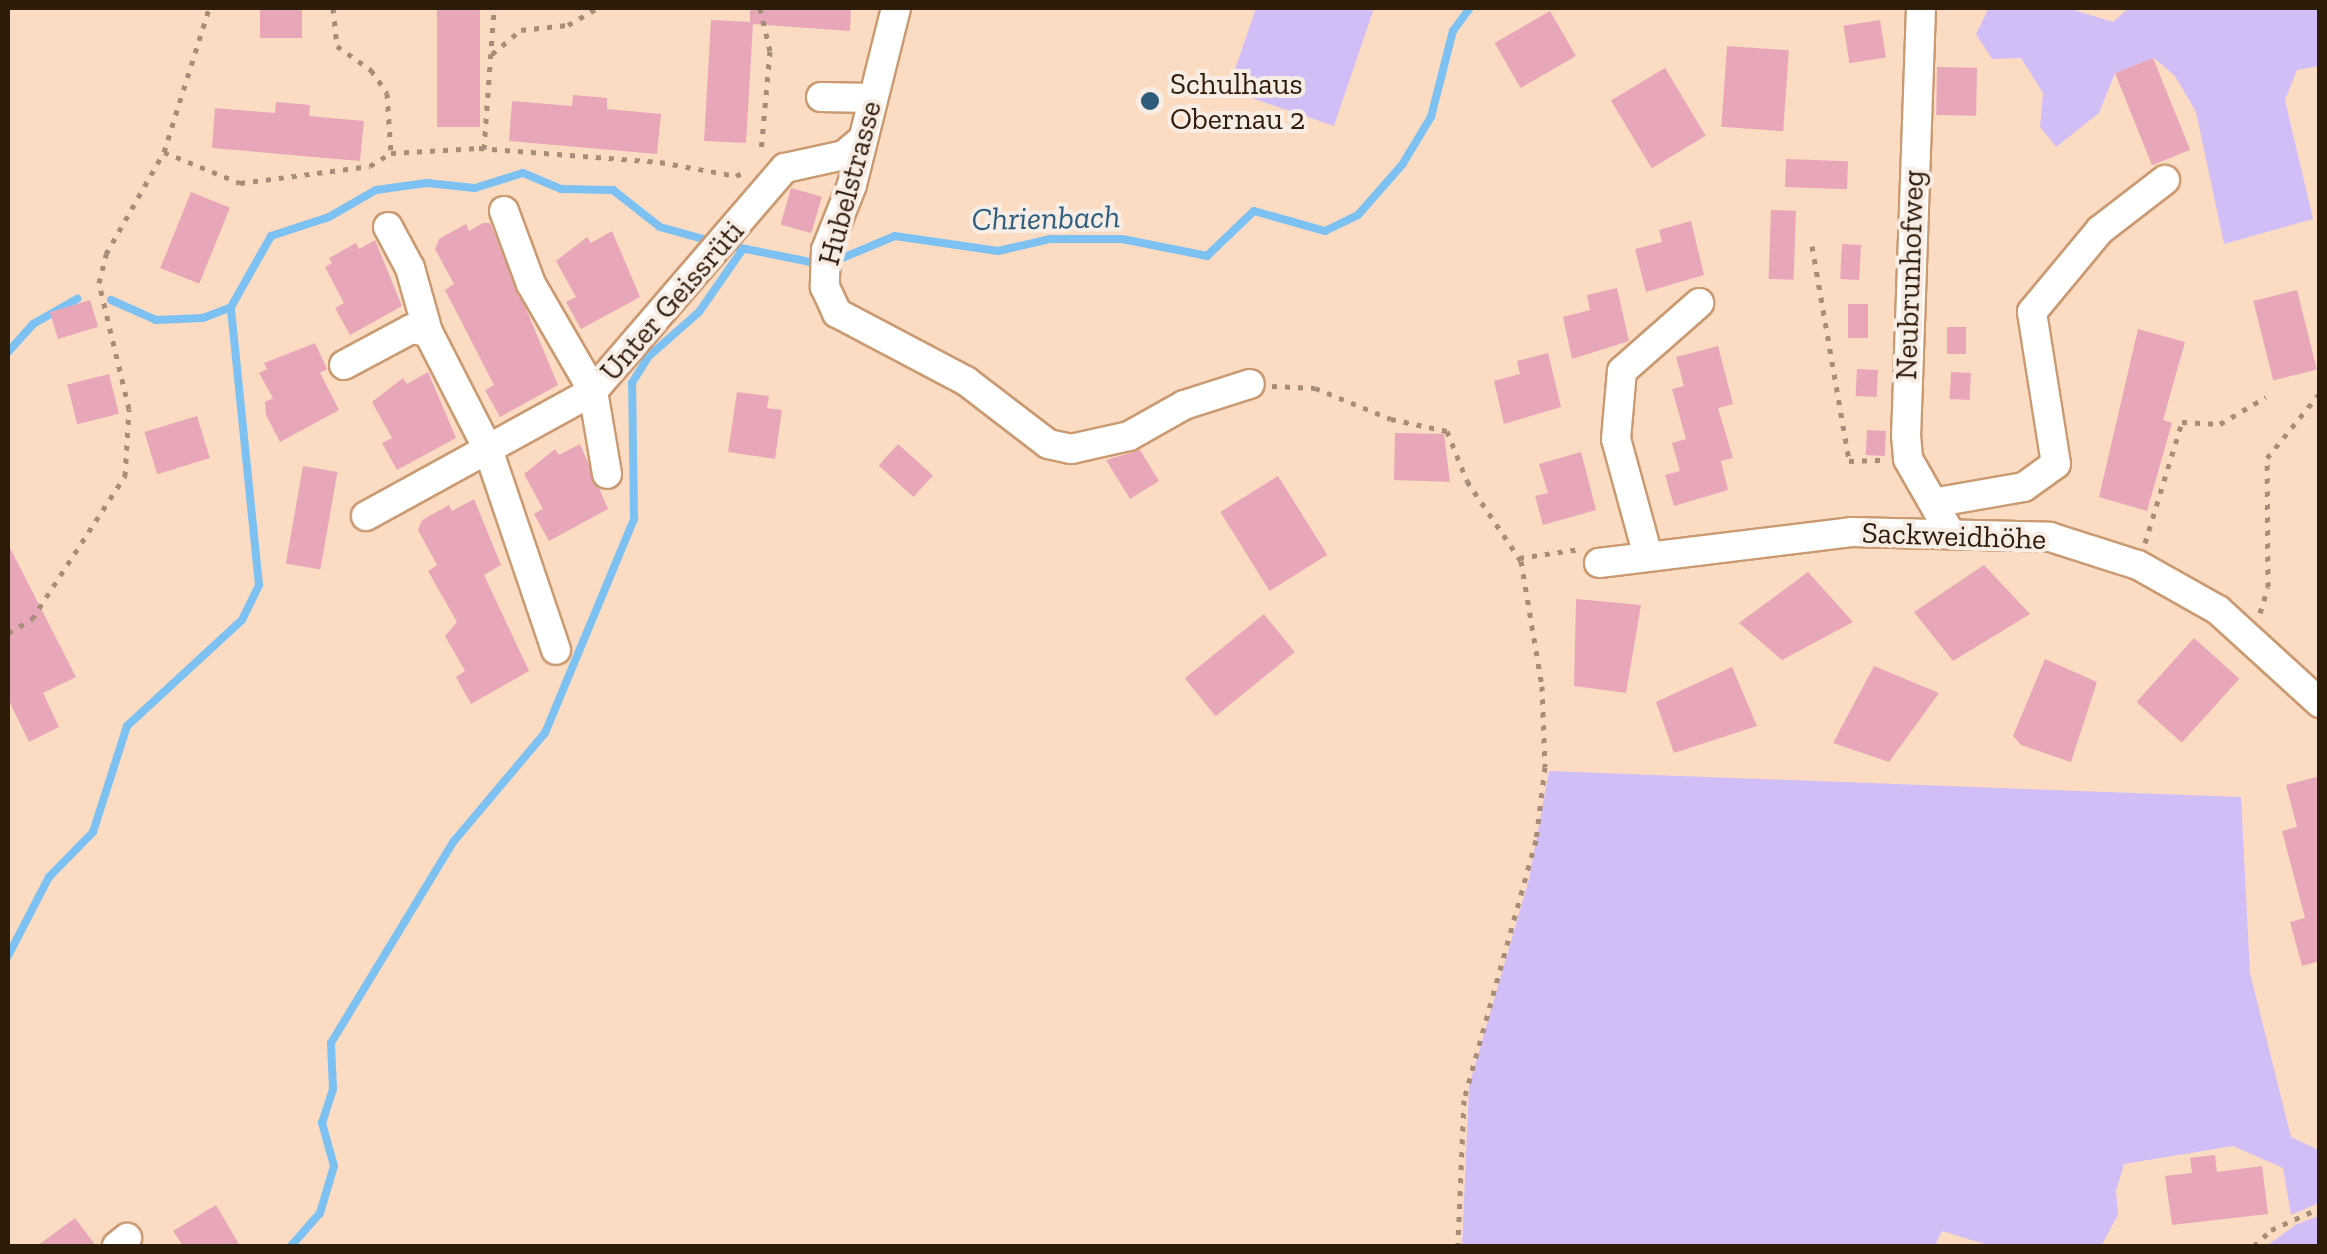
<!DOCTYPE html>
<meta charset="utf-8">
<style>
body{margin:0}
#map{position:relative;width:2327px;height:1254px;overflow:hidden;background:#fbdcc3;font-family:"Zilla Slab",serif}
div>[style]{position:absolute}
[style*='--x']{left:calc(var(--x)*1px);top:calc(var(--y)*1px);width:calc(var(--w)*1px);rotate:calc(var(--a)*1deg)}
.green>*{inset:0;background:#d2bef6}
.stream>*{height:8px;margin:-4px;padding:0 4px;transform-origin:4px;border-radius:4px;background:#7cc1f2}
.building>*{inset:0;background:#e8a7b9;transform-origin:0 0}
.path>*{height:5px;margin-top:-2.5px;transform-origin:0;background:repeating-linear-gradient(90deg,#a78d78 0 5px,transparent 0 13px)}
.roads{filter:drop-shadow(2px 0 #ca9a71) drop-shadow(-2px 0 #ca9a71) drop-shadow(0 2px #ca9a71) drop-shadow(0 -2px #ca9a71)}
.minor>*{height:28px;margin:-14px;padding:0 14px;transform-origin:14px;border-radius:14px;background:#fff}
.dots>*{width:28px;height:28px;translate:-50% -50%;box-sizing:border-box;border:5px solid #f8ede5;border-radius:50%}
span{translate:-50% -50%;white-space:nowrap;text-align:center;line-height:1.15;-webkit-text-stroke:8px #f8ede5;paint-order:stroke}
.poi-label{font-size:30px;color:#2e1c0b}
.left{translate:0 -50%;text-align:left}
.street-label{font-size:30px;color:#2e1c0b}
.water-label{font-size:32px;color:#2a5d7f;font-style:italic}
.frame{position:absolute;inset:0;border:10px solid #2e1c0b;pointer-events:none}
</style>
<div id="map">
<div class="green">
<i style="clip-path:polygon(1256px 8px,1374px 8px,1334px 126px,1228px 90px)"></i>
<i style="clip-path:polygon(1989px 8px,2067px 8px,2113px 22px,2129px 8px,2319px 8px,2319px 66px,2297px 70px,2285px 100px,2313px 219px,2224px 244px,2196px 112px,2175px 76px,2154px 58px,2115px 73px,2099px 113px,2056px 147px,2040px 127px,2043px 93px,2021px 58px,1992px 59px,1976px 34px)"></i>
<i style="clip-path:polygon(1549px 771px,2241px 797px,2250px 973px,2291px 1137px,2319px 1150px,2319px 1203px,2291px 1215px,2283px 1168px,2233px 1146px,2124px 1164px,2116px 1191px,2118px 1215px,2101px 1246px,1991px 1246px,1942px 1231px,1935px 1246px,1462px 1246px,1469px 1086px,1529px 879px)"></i>
<i style="clip-path:polygon(2319px 1216px,2319px 1246px,2266px 1246px,2297px 1224px)"></i>
</div>
<div class="stream">
<i style="--x:731;--y:246;--w:86;--a:11.4"></i>
<i style="--x:835;--y:261;--w:65;--a:-22.6"></i>
<i style="--x:895;--y:236;--w:104;--a:8.3"></i>
<i style="--x:998;--y:251;--w:53;--a:-13"></i>
<i style="--x:1050;--y:239;--w:72;--a:0"></i>
<i style="--x:1122;--y:239;--w:87;--a:11.3"></i>
<i style="--x:1207;--y:256;--w:65;--a:-43.8"></i>
<i style="--x:1254;--y:211;--w:74;--a:15.7"></i>
<i style="--x:1325;--y:231;--w:37;--a:-26"></i>
<i style="--x:1358;--y:215;--w:67;--a:-48.7"></i>
<i style="--x:1402;--y:165;--w:56;--a:-58.9"></i>
<i style="--x:1431;--y:117;--w:89;--a:-75.7"></i>
<i style="--x:1453;--y:31;--w:29;--a:-54"></i>
<i style="--x:111;--y:300;--w:49;--a:24"></i>
<i style="--x:156;--y:320;--w:47;--a:-2.4"></i>
<i style="--x:203;--y:318;--w:30;--a:-21"></i>
<i style="--x:231;--y:307;--w:81;--a:-60.6"></i>
<i style="--x:271;--y:236;--w:61;--a:-18.1"></i>
<i style="--x:329;--y:217;--w:54;--a:-29.9"></i>
<i style="--x:376;--y:190;--w:51;--a:-7.8"></i>
<i style="--x:427;--y:183;--w:48;--a:5.9"></i>
<i style="--x:475;--y:188;--w:50;--a:-17.4"></i>
<i style="--x:523;--y:173;--w:41;--a:22.8"></i>
<i style="--x:561;--y:189;--w:52;--a:1.1"></i>
<i style="--x:613;--y:190;--w:60;--a:38.2"></i>
<i style="--x:660;--y:227;--w:49;--a:15.5"></i>
<i style="--x:8;--y:352;--w:38;--a:-48"></i>
<i style="--x:33;--y:324;--w:51;--a:-29.6"></i>
<i style="--x:8;--y:956;--w:89;--a:-62.6"></i>
<i style="--x:49;--y:877;--w:63;--a:-45.6"></i>
<i style="--x:93;--y:832;--w:111;--a:-72.2"></i>
<i style="--x:127;--y:726;--w:156;--a:-42.7"></i>
<i style="--x:242;--y:620;--w:39;--a:-64"></i>
<i style="--x:259;--y:585;--w:279;--a:-95.8"></i>
<i style="--x:291;--y:1246;--w:44;--a:-48.7"></i>
<i style="--x:320;--y:1213;--w:49;--a:-73.4"></i>
<i style="--x:334;--y:1166;--w:45;--a:-105.6"></i>
<i style="--x:322;--y:1123;--w:36;--a:-72"></i>
<i style="--x:333;--y:1089;--w:46;--a:-92.5"></i>
<i style="--x:331;--y:1043;--w:237;--a:-58.7"></i>
<i style="--x:454;--y:841;--w:141;--a:-49.9"></i>
<i style="--x:545;--y:733;--w:232;--a:-67.4"></i>
<i style="--x:634;--y:519;--w:136;--a:-90.8"></i>
<i style="--x:632;--y:383;--w:31;--a:-58"></i>
<i style="--x:648;--y:357;--w:68;--a:-41.4"></i>
<i style="--x:699;--y:312;--w:77;--a:-55.1"></i>
</div>
<div class="building">
<i style="left:260px;top:8px;width:42px;height:30px"></i>
<i style="left:437px;top:8px;width:43px;height:119px"></i>
<i style="clip-path:polygon(750px 8px,851px 8px,850px 31px,753px 24px,746px 143px,704px 141px,711px 20px,750px 22px)"></i>
<i style="left:1550px;top:11px;width:52px;height:64px;rotate:60deg"></i>
<i style="left:1880px;top:20px;width:38px;height:37px;rotate:81deg"></i>
<i style="left:1727px;top:46px;width:62px;height:81px;rotate:4deg"></i>
<i style="left:2153px;top:58px;width:99px;height:41px;rotate:68deg"></i>
<i style="left:1937px;top:67px;width:40px;height:48px;rotate:1deg"></i>
<i style="left:1665px;top:68px;width:79px;height:63px;rotate:59deg"></i>
<i style="clip-path:polygon(573px 95px,607px 98px,607px 109px,661px 114px,657px 154px,509px 141px,512px 101px,572px 106px)"></i>
<i style="clip-path:polygon(276px 102px,310px 105px,309px 116px,364px 121px,360px 161px,212px 148px,215px 108px,275px 113px)"></i>
<i style="left:1786px;top:159px;width:62px;height:28px;rotate:2deg"></i>
<i style="left:791px;top:188px;width:32px;height:38px;rotate:16deg"></i>
<i style="left:191px;top:192px;width:42px;height:82px;rotate:22deg"></i>
<i style="left:1771px;top:210px;width:25px;height:69px;rotate:2deg"></i>
<i style="clip-path:polygon(1691px 221px,1704px 275px,1646px 292px,1635px 249px,1662px 242px,1659px 230px)"></i>
<i style="clip-path:polygon(483px 223px,490px 223px,558px 385px,500px 417px,485px 390px,494px 385px,445px 290px,454px 284px,435px 249px,439px 239px,466px 224px,469px 231px)"></i>
<i style="clip-path:polygon(612px 231px,640px 297px,581px 329px,566px 302px,576px 297px,556px 261px,587px 237px,591px 243px)"></i>
<i style="clip-path:polygon(375px 240px,402px 306px,350px 335px,335px 308px,344px 303px,325px 267px,332px 263px,329px 258px,356px 243px,359px 249px)"></i>
<i style="left:1842px;top:244px;width:19px;height:35px;rotate:3deg"></i>
<i style="clip-path:polygon(1617px 288px,1629px 341px,1572px 359px,1563px 317px,1590px 310px,1587px 295px)"></i>
<i style="left:2297px;top:290px;width:82px;height:45px;rotate:76deg"></i>
<i style="left:90px;top:300px;width:28px;height:42px;rotate:73deg"></i>
<i style="left:1848px;top:304px;width:20px;height:34px"></i>
<i style="left:1947px;top:327px;width:19px;height:27px"></i>
<i style="clip-path:polygon(2138px 329px,2185px 342px,2163px 420px,2172px 423px,2147px 511px,2099px 497px)"></i>
<i style="clip-path:polygon(315px 343px,327px 369px,320px 373px,339px 410px,280px 442px,266px 415px,265px 402px,273px 398px,259px 373px,267px 369px,264px 363px)"></i>
<i style="clip-path:polygon(1718px 346px,1733px 404px,1718px 408px,1733px 458px,1721px 461px,1728px 490px,1674px 506px,1665px 475px,1680px 471px,1672px 443px,1686px 439px,1672px 389px,1684px 386px,1676px 357px)"></i>
<i style="clip-path:polygon(1548px 353px,1561px 407px,1504px 424px,1494px 381px,1520px 374px,1517px 361px)"></i>
<i style="left:1857px;top:369px;width:21px;height:27px;rotate:3deg"></i>
<i style="clip-path:polygon(428px 372px,456px 438px,397px 470px,382px 443px,392px 438px,372px 402px,403px 378px,407px 384px)"></i>
<i style="left:1951px;top:372px;width:20px;height:27px;rotate:3deg"></i>
<i style="left:109px;top:374px;width:41px;height:43px;rotate:76deg"></i>
<i style="clip-path:polygon(737px 392px,769px 396px,767px 408px,782px 410px,775px 459px,728px 452px)"></i>
<i style="left:197px;top:416px;width:44px;height:55px;rotate:73deg"></i>
<i style="left:1867px;top:430px;width:19px;height:25px;rotate:3deg"></i>
<i style="clip-path:polygon(1395px 433px,1444px 434px,1450px 482px,1394px 480px)"></i>
<i style="clip-path:polygon(580px 444px,608px 509px,549px 541px,534px 514px,543px 509px,524px 474px,555px 449px,559px 455px)"></i>
<i style="left:898px;top:444px;width:47px;height:29px;rotate:42deg"></i>
<i style="clip-path:polygon(1140px 450px,1159px 481px,1130px 499px,1106px 460px)"></i>
<i style="clip-path:polygon(1581px 452px,1596px 510px,1543px 525px,1535px 496px,1548px 493px,1539px 464px)"></i>
<i style="left:303px;top:466px;width:35px;height:99px;rotate:10deg"></i>
<i style="left:1278px;top:476px;width:93px;height:68px;rotate:58deg"></i>
<i style="clip-path:polygon(474px 499px,501px 565px,484px 575px,529px 671px,471px 704px,456px 677px,465px 671px,445px 636px,457px 622px,428px 571px,437px 565px,418px 530px,422px 520px,449px 505px,452px 511px)"></i>
<i style="clip-path:polygon(8px 544px,76px 677px,43px 693px,59px 727px,29px 742px,8px 699px)"></i>
<i style="clip-path:polygon(1984px 565px,2030px 614px,1953px 661px,1914px 612px)"></i>
<i style="clip-path:polygon(1808px 572px,1853px 622px,1782px 660px,1739px 623px)"></i>
<i style="clip-path:polygon(1576px 599px,1641px 605px,1626px 693px,1574px 686px)"></i>
<i style="left:1264px;top:614px;width:49px;height:102px;rotate:51deg"></i>
<i style="left:2194px;top:638px;width:61px;height:86px;rotate:42deg"></i>
<i style="clip-path:polygon(2045px 659px,2097px 682px,2071px 762px,2021px 745px,2013px 736px)"></i>
<i style="clip-path:polygon(1874px 666px,1939px 693px,1889px 762px,1833px 743px)"></i>
<i style="clip-path:polygon(1732px 667px,1757px 726px,1674px 753px,1656px 702px)"></i>
<i style="clip-path:polygon(2320px 776px,2320px 961px,2302px 966px,2290px 922px,2305px 918px,2282px 831px,2297px 827px,2286px 785px)"></i>
<i style="clip-path:polygon(2215px 1155px,2217px 1172px,2262px 1166px,2268px 1214px,2172px 1225px,2165px 1176px,2192px 1173px,2190px 1158px)"></i>
<i style="clip-path:polygon(216px 1205px,240px 1246px,183px 1246px,173px 1231px)"></i>
<i style="clip-path:polygon(75px 1218px,96px 1246px,37px 1246px)"></i>
</div>
<div class="path">
<i style="--x:333;--y:8;--w:38;--a:84"></i>
<i style="--x:337;--y:46;--w:42;--a:35.2"></i>
<i style="--x:371;--y:70;--w:28;--a:55"></i>
<i style="--x:387;--y:93;--w:60;--a:86.2"></i>
<i style="--x:760;--y:8;--w:44;--a:76.9"></i>
<i style="--x:770;--y:51;--w:101;--a:95.1"></i>
<i style="--x:492;--y:54;--w:38;--a:-40"></i>
<i style="--x:521;--y:30;--w:47;--a:-6.1"></i>
<i style="--x:568;--y:25;--w:34;--a:-30"></i>
<i style="--x:484;--y:149;--w:141;--a:-85.9"></i>
<i style="--x:164;--y:152;--w:82;--a:22.2"></i>
<i style="--x:240;--y:183;--w:131;--a:-7.5"></i>
<i style="--x:370;--y:166;--w:25;--a:-32"></i>
<i style="--x:391;--y:153;--w:88;--a:-3.3"></i>
<i style="--x:479;--y:148;--w:182;--a:4.4"></i>
<i style="--x:660;--y:162;--w:77;--a:10.4"></i>
<i style="--x:736;--y:176;--w:11;--a:-27"></i>
<i style="--x:1812;--y:246;--w:218;--a:80.2"></i>
<i style="--x:1849;--y:461;--w:36;--a:-2"></i>
<i style="--x:1272;--y:386;--w:43;--a:2.7"></i>
<i style="--x:1315;--y:388;--w:82;--a:22.2"></i>
<i style="--x:1391;--y:419;--w:57;--a:12.1"></i>
<i style="--x:1447;--y:431;--w:54;--a:68.2"></i>
<i style="--x:1467;--y:481;--w:97;--a:56"></i>
<i style="--x:1521;--y:561;--w:127;--a:80.5"></i>
<i style="--x:1542;--y:686;--w:81;--a:87.9"></i>
<i style="--x:1545;--y:767;--w:74;--a:97"></i>
<i style="--x:1536;--y:840;--w:270;--a:105.5"></i>
<i style="--x:1464;--y:1100;--w:146;--a:92.4"></i>
<i style="--x:2145;--y:543;--w:127;--a:-73"></i>
<i style="--x:2182;--y:422;--w:38;--a:3"></i>
<i style="--x:2220;--y:424;--w:53;--a:-30.4"></i>
<i style="--x:1519;--y:558;--w:62;--a:-8.4"></i>
<i style="--x:2260;--y:613;--w:27;--a:-73"></i>
<i style="--x:2268;--y:587;--w:129;--a:-90.4"></i>
<i style="--x:2267;--y:458;--w:82;--a:-50.9"></i>
<i style="--x:8;--y:633;--w:28;--a:-30"></i>
<i style="--x:32;--y:619;--w:171;--a:-57"></i>
<i style="--x:125;--y:476;--w:67;--a:-86.6"></i>
<i style="--x:129;--y:409;--w:130;--a:-103.4"></i>
<i style="--x:99;--y:283;--w:30;--a:-76"></i>
<i style="--x:106;--y:254;--w:117;--a:-60.4"></i>
<i style="--x:164;--y:152;--w:151;--a:-72.6"></i>
<i style="--x:2254;--y:1246;--w:23;--a:-43"></i>
<i style="--x:2271;--y:1230;--w:54;--a:-24.2"></i>
</div>
<div class="roads">
<div class="minor">
<i style="--x:896;--y:8;--w:182;--a:104"></i>
<i style="--x:852;--y:185;--w:70;--a:111.8"></i>
<i style="--x:826;--y:250;--w:37;--a:92"></i>
<i style="--x:825;--y:287;--w:29;--a:65"></i>
<i style="--x:837;--y:313;--w:146;--a:27.8"></i>
<i style="--x:966;--y:381;--w:103;--a:37.5"></i>
<i style="--x:1048;--y:444;--w:24;--a:12"></i>
<i style="--x:1071;--y:449;--w:59;--a:-12.6"></i>
<i style="--x:1129;--y:436;--w:63;--a:-29.4"></i>
<i style="--x:1184;--y:405;--w:69;--a:-17.7"></i>
<i style="--x:1921;--y:8;--w:427;--a:92"></i>
<i style="--x:1906;--y:435;--w:24;--a:85"></i>
<i style="--x:1908;--y:459;--w:83;--a:60.3"></i>
<i style="--x:821;--y:97;--w:51;--a:1.1"></i>
<i style="--x:504;--y:211;--w:78;--a:69.7"></i>
<i style="--x:531;--y:284;--w:124;--a:59.9"></i>
<i style="--x:593;--y:391;--w:84;--a:80.4"></i>
<i style="--x:388;--y:227;--w:47;--a:61.8"></i>
<i style="--x:410;--y:268;--w:66;--a:74.3"></i>
<i style="--x:428;--y:332;--w:131;--a:62.9"></i>
<i style="--x:488;--y:449;--w:212;--a:71.3"></i>
<i style="--x:344;--y:365;--w:76;--a:-28.2"></i>
<i style="--x:411;--y:329;--w:17;--a:10"></i>
<i style="--x:1938;--y:502;--w:87;--a:-9.9"></i>
<i style="--x:2024;--y:487;--w:39;--a:-36"></i>
<i style="--x:2056;--y:464;--w:154;--a:-99"></i>
<i style="--x:2032;--y:312;--w:107;--a:-50.3"></i>
<i style="--x:2100;--y:230;--w:82;--a:-37.6"></i>
<i style="--x:366;--y:516;--w:259;--a:-28.8"></i>
<i style="--x:593;--y:391;--w:294;--a:-49.3"></i>
<i style="--x:785;--y:168;--w:60;--a:-12.4"></i>
<i style="--x:844;--y:155;--w:23;--a:-40"></i>
<i style="--x:1648;--y:556;--w:121;--a:-105.3"></i>
<i style="--x:1616;--y:439;--w:68;--a:-85"></i>
<i style="--x:1622;--y:371;--w:103;--a:-41.4"></i>
<i style="--x:1599;--y:563;--w:254;--a:-7"></i>
<i style="--x:1851;--y:532;--w:199;--a:1.4"></i>
<i style="--x:2050;--y:537;--w:92;--a:17.7"></i>
<i style="--x:2138;--y:565;--w:92;--a:29.4"></i>
<i style="--x:2218;--y:610;--w:138;--a:42.4"></i>
<i style="--x:117;--y:1246;--w:13;--a:-39"></i>
</div>
</div>
<div class="dots">
<i style="left:1150px;top:101px;background:#2e5c7b"></i>
</div>
<div class="poi-label">
<span class="left" style="left:1170px;top:101px">Schulhaus<br>Obernau 2</span>
</div>
<div class="street-label">
<span style="left:850px;top:183px;rotate:-75deg">Hubelstrasse</span>
<span style="left:1910px;top:275px;rotate:-88deg">Neubrunhofweg</span>
<span style="left:672px;top:301px;rotate:-49deg">Unter Geissrüti</span>
<span style="left:1954px;top:536px;rotate:2deg">Sackweidhöhe</span>
</div>
<div class="water-label">
<span style="left:1046px;top:218px;rotate:-1deg">Chrienbach</span>
</div>
<div class="frame"></div>
</div>
